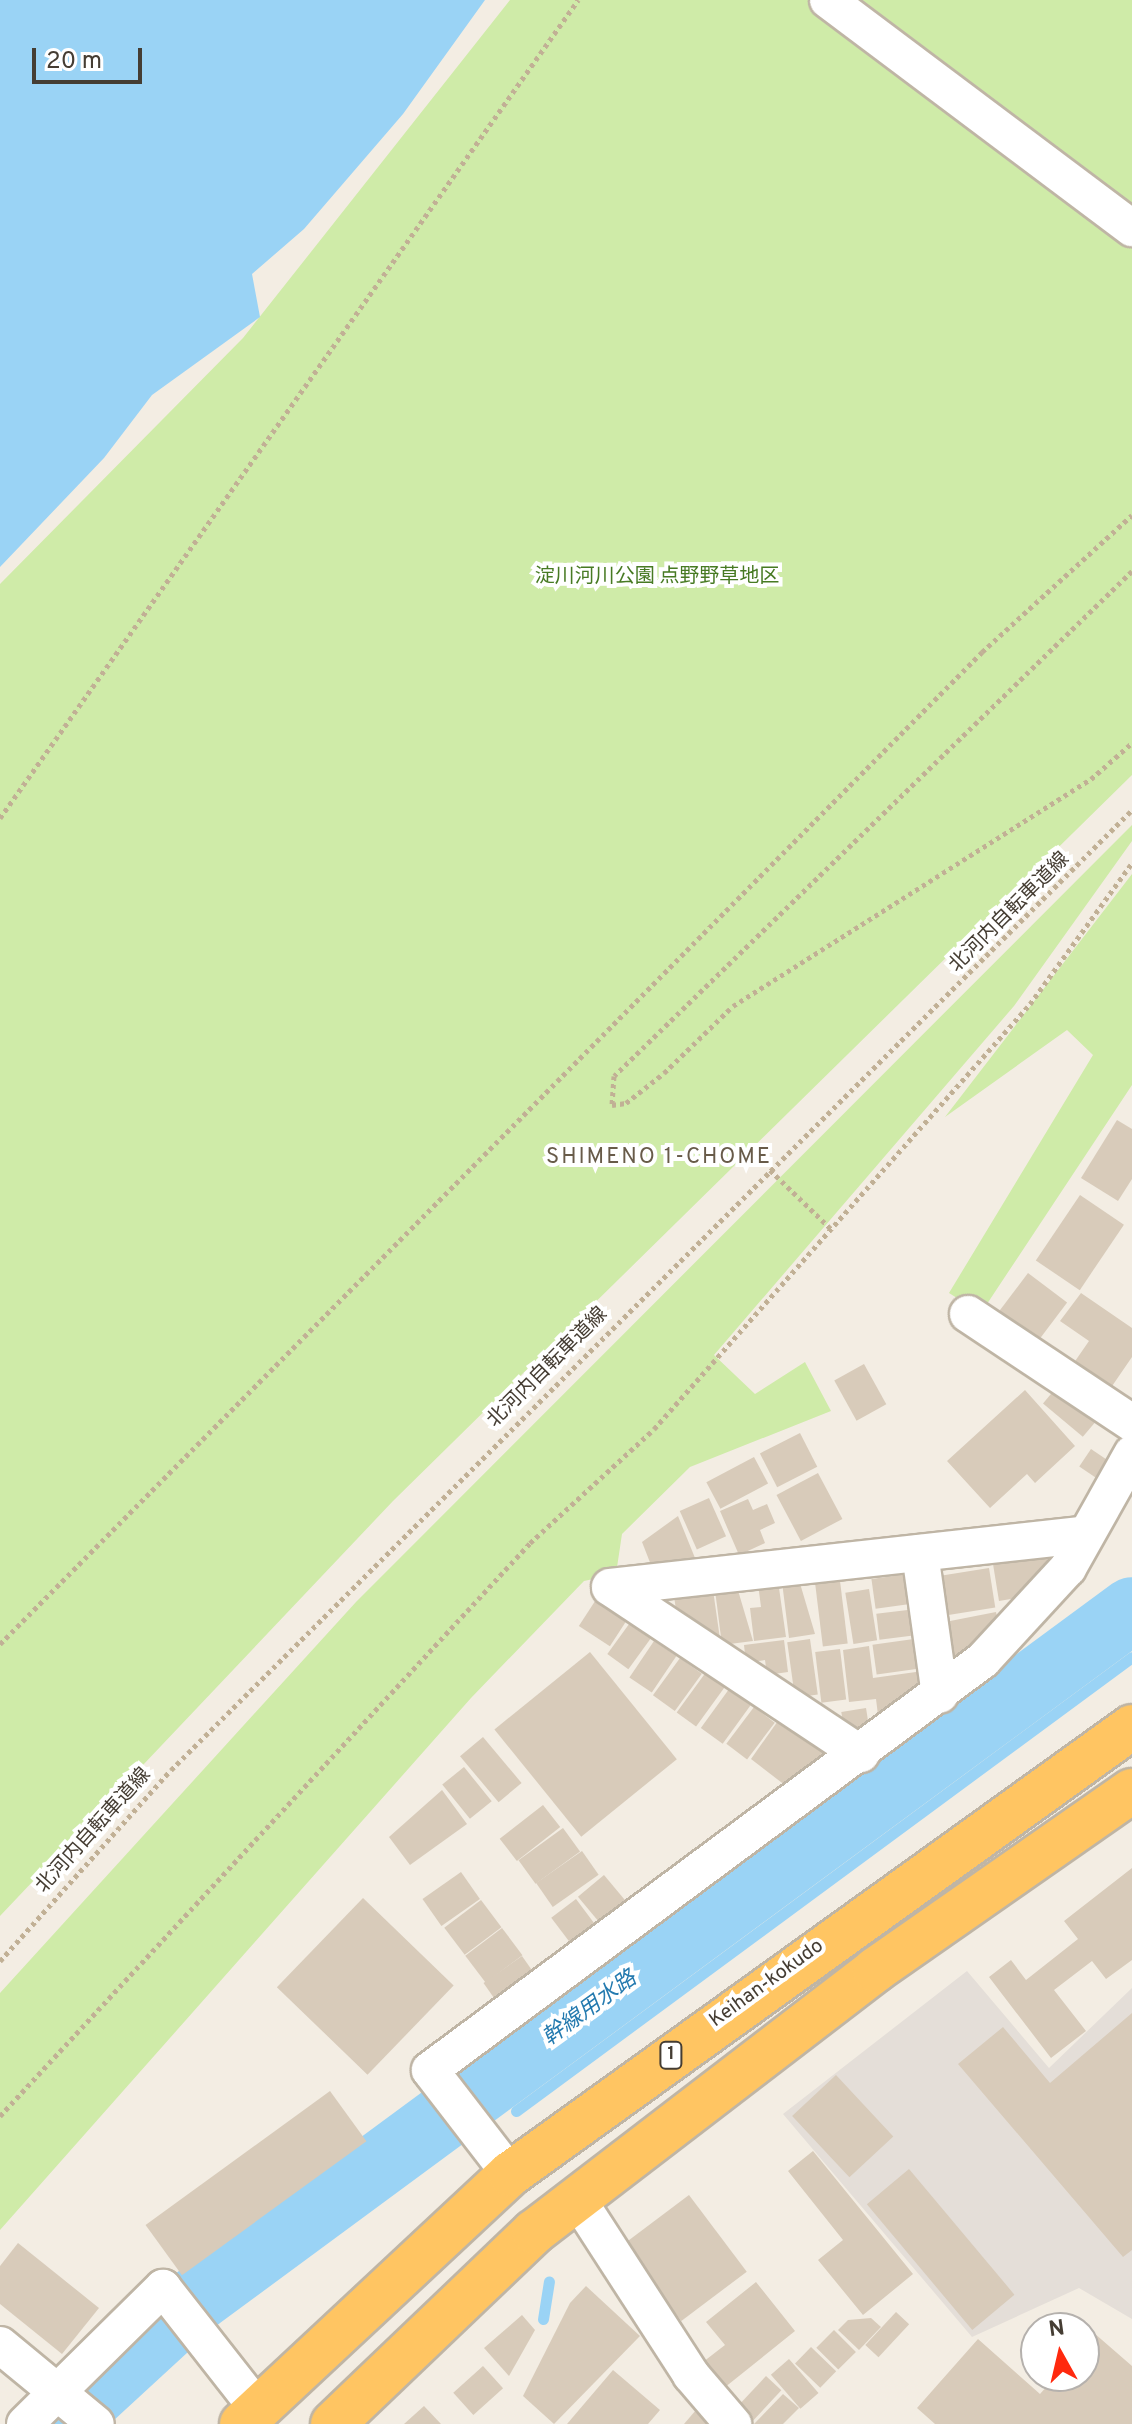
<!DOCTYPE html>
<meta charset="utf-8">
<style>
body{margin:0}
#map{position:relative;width:1132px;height:2424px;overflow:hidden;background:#f3ede3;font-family:Overpass,"Noto Sans JP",sans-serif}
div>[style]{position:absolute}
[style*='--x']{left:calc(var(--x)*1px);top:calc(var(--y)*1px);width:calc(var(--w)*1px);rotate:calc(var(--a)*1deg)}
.industrial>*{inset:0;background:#e4ded8}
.green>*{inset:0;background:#cfeba8}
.water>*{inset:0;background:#9ad3f5}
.stream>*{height:11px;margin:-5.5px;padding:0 5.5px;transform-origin:5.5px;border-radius:5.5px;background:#9ad3f5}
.river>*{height:66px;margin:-33px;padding:0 33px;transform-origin:33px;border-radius:33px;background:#9ad3f5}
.building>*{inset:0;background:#d8cbba;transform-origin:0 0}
.path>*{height:5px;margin-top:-2.5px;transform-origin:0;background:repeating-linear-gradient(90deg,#c1b095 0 4px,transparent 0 8px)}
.roads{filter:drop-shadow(2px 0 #bfb5a5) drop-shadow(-2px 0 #bfb5a5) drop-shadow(0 2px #bfb5a5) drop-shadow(0 -2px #bfb5a5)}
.minor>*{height:36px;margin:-18px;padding:0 18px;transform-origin:18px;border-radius:18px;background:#fff}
.highway>*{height:44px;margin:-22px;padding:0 22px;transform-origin:22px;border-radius:22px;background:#ffc562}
span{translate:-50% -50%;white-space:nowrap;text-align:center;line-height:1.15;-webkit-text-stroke:8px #fff;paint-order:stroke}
.shield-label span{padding:2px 6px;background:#fff;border:2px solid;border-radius:6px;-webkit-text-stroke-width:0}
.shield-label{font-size:18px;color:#453d33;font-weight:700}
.park-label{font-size:20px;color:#477a23}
.street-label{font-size:20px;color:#453d33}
.neighbourhood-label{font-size:22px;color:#685b49;letter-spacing:2px}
.water-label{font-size:22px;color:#247aaf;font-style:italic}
.north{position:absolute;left:1020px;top:2312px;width:80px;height:80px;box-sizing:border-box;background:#fff;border:2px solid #b5b1ad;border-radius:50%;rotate:352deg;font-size:22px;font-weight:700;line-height:32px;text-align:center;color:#453d33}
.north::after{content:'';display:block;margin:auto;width:28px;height:36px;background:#ff290e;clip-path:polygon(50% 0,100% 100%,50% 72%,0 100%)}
.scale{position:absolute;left:32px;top:48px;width:110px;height:36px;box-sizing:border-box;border:4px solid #453d33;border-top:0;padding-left:10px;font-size:24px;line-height:28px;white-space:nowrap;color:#453d33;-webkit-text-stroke:6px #fff;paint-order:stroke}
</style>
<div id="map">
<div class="industrial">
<i style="clip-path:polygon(967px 1971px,1049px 2068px,1132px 1988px,1132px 2319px,1079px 2288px,972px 2337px,783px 2114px)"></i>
</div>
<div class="green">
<i style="clip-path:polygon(510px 0,1132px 0,1132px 775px,393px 1501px,0 1916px,0 584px,243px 338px)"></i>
<i style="clip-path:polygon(1132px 825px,1132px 841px,1014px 1006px,714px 1355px,755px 1394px,805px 1362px,831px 1411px,690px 1467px,622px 1534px,616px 1574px,584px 1581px,471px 1698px,0 2230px,0 1993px,356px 1602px)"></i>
<i style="clip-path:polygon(1132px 874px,1132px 1085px,981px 1313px,949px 1293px,1093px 1055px,1067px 1030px,945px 1117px)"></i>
</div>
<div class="water">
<i style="clip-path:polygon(0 0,485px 0,403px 114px,304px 229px,252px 274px,260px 317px,152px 395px,104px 458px,0 567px)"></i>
</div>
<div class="stream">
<i style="--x:516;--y:2111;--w:765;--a:-36.39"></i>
<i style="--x:543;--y:2319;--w:38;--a:-81"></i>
</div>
<div class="river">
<i style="--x:61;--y:2424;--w:185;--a:-42.6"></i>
<i style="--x:197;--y:2299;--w:1161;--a:-36.39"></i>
</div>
<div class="building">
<i style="clip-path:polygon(1117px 1120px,1132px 1129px,1132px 1179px,1118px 1201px,1081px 1178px)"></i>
<i style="left:1080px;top:1195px;width:53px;height:79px;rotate:34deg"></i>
<i style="left:1028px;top:1273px;width:49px;height:58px;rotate:37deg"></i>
<i style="clip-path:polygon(1081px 1293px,1132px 1328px,1132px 1357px,1108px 1392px,1071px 1367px,1089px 1341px,1060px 1321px)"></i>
<i style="left:864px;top:1364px;width:46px;height:34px;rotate:61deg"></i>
<i style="left:1061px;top:1382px;width:52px;height:28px;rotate:40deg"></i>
<i style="clip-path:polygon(1025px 1390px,1075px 1446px,1035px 1483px,1027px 1474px,990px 1508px,947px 1461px)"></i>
<i style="left:800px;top:1433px;width:38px;height:45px;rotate:63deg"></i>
<i style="left:1091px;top:1449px;width:25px;height:21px;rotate:34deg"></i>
<i style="left:754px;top:1457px;width:30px;height:54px;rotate:62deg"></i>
<i style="left:818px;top:1473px;width:52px;height:47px;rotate:62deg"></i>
<i style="left:709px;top:1498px;width:42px;height:32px;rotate:66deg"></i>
<i style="clip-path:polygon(748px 1499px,753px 1510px,767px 1504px,775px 1523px,760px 1530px,765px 1543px,739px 1555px,720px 1511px)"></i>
<i style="clip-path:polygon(678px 1516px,695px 1558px,651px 1565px,642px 1542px)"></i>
<i style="clip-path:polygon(1047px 1555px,1051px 1580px,1041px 1594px,999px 1601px,993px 1564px)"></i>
<i style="left:989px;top:1568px;width:40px;height:49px;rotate:81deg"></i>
<i style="left:915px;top:1573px;width:30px;height:44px;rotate:82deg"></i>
<i style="clip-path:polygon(799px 1580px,815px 1634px,789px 1638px,782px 1582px)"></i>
<i style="clip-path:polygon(778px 1581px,786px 1637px,754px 1641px,750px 1608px,761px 1607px,758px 1584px)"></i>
<i style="left:840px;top:1581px;width:63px;height:25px;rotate:83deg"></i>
<i style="clip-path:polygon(737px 1587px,753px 1641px,722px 1645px,715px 1590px)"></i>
<i style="left:869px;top:1589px;width:52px;height:24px;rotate:81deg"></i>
<i style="clip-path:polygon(713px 1590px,721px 1646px,678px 1624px,674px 1596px)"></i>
<i style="left:599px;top:1595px;width:37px;height:37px;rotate:33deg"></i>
<i style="left:916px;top:1609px;width:26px;height:40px;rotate:83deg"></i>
<i style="clip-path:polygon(996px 1612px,1001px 1635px,953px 1662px,945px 1622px)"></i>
<i style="left:632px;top:1620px;width:26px;height:42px;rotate:36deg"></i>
<i style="left:921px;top:1638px;width:30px;height:49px;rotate:82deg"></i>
<i style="left:810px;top:1639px;width:56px;height:23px;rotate:82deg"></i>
<i style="clip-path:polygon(784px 1640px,788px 1672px,767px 1675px,765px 1660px,746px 1663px,744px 1645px)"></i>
<i style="left:654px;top:1641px;width:27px;height:44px;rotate:34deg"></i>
<i style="clip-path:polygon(869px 1646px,873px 1678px,923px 1671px,926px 1692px,900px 1712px,878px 1715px,876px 1699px,849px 1702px,843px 1650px)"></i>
<i style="left:840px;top:1649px;width:51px;height:25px;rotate:83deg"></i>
<i style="left:590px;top:1652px;width:138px;height:123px;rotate:51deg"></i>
<i style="left:680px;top:1658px;width:27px;height:46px;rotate:36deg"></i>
<i style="left:709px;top:1668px;width:24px;height:55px;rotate:36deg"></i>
<i style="left:732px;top:1685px;width:27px;height:53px;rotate:36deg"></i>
<i style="left:754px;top:1707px;width:26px;height:46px;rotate:37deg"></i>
<i style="left:866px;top:1708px;width:24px;height:25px;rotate:81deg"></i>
<i style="clip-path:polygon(780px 1718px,837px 1751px,799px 1796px,751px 1759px)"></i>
<i style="left:483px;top:1737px;width:60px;height:30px;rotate:50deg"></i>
<i style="left:464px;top:1767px;width:44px;height:28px;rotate:51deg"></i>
<i style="clip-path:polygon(442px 1790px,467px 1824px,410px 1865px,389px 1837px)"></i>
<i style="left:543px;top:1805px;width:28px;height:55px;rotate:52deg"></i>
<i style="left:563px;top:1828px;width:29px;height:55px;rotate:54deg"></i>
<i style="left:582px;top:1851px;width:29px;height:56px;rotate:55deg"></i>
<i style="clip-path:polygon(1132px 1868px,1132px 1960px,1106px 1979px,1092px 1961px,1054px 1990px,1086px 2031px,1051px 2058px,989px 1977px,1011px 1960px,1026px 1980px,1078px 1939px,1064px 1921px)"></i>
<i style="left:461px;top:1872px;width:33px;height:47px;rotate:55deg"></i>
<i style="left:604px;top:1875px;width:39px;height:34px;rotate:50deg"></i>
<i style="left:363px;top:1898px;width:126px;height:124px;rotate:44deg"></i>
<i style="left:576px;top:1899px;width:34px;height:31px;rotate:53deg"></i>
<i style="left:481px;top:1900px;width:34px;height:46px;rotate:53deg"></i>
<i style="left:502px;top:1928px;width:34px;height:46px;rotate:53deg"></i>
<i style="left:522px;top:1956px;width:29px;height:47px;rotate:55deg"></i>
<i style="clip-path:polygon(1132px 2013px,1132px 2250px,1123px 2257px,958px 2064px,1003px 2027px,1050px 2083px)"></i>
<i style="left:836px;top:2075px;width:84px;height:60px;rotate:47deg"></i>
<i style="left:330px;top:2091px;width:62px;height:228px;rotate:54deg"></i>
<i style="clip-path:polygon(813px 2151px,913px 2274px,863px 2315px,818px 2260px,843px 2240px,788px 2171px)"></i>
<i style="left:909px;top:2169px;width:164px;height:55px;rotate:50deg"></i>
<i style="left:689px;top:2195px;width:96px;height:82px;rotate:53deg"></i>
<i style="clip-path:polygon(18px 2243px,99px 2308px,62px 2354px,0 2304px,0 2266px)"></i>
<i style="clip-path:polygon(756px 2282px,795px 2331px,724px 2388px,703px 2362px,725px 2345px,706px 2322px)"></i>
<i style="clip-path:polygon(586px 2286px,640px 2336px,554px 2424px,523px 2396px,570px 2303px)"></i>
<i style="left:896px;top:2312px;width:18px;height:45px;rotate:43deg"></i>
<i style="clip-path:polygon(522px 2315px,535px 2330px,509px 2376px,484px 2348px)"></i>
<i style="clip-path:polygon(871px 2318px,881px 2327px,859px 2350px,838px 2330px,848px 2320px)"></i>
<i style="left:834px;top:2330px;width:31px;height:25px;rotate:45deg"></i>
<i style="clip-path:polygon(1094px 2333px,1132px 2366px,1132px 2424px,935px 2424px,917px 2408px,978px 2339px,1040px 2394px,1056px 2376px,1084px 2376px,1084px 2344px)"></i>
<i style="left:811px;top:2347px;width:35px;height:23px;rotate:44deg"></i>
<i style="left:789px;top:2359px;width:45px;height:24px;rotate:49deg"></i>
<i style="left:483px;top:2366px;width:30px;height:40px;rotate:48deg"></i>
<i style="clip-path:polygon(613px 2370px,660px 2410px,648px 2424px,567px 2424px)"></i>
<i style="left:766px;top:2376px;width:21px;height:47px;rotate:43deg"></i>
<i style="clip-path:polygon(783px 2394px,799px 2408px,783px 2424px,754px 2424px)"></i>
<i style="clip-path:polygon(424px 2406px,441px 2424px,404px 2424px)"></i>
<i style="clip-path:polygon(696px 2410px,712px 2424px,684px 2424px)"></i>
</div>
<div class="path">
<i style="--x:1132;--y:571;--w:723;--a:135.73"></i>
<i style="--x:614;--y:1076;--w:29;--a:94"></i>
<i style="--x:612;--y:1105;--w:14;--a:-8"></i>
<i style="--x:626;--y:1103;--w:48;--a:-38.3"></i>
<i style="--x:664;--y:1073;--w:96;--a:-44.2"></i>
<i style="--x:733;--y:1006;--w:424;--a:-32.4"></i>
<i style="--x:1091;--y:779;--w:55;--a:-41.3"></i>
<i style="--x:0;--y:818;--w:1002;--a:-54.75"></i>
<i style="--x:770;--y:1170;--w:85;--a:44"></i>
<i style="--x:0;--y:1644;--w:1396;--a:-45.29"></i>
<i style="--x:982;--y:652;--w:203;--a:-42.4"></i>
<i style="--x:0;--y:1961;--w:256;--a:-48.2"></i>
<i style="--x:171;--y:1770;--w:1358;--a:-44.97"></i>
<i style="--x:0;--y:2116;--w:781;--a:-47.23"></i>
<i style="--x:530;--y:1543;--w:168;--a:-42.6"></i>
<i style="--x:654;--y:1429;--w:567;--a:-48.5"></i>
<i style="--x:1030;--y:1004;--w:174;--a:-54.1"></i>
</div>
<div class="roads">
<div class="minor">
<i style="--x:828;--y:0;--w:380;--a:36.9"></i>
<i style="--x:968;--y:1314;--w:197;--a:33.6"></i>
<i style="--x:920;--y:1553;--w:143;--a:82"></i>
<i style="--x:861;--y:1754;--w:301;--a:-146.4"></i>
<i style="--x:610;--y:1587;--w:474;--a:-6.3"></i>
<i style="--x:510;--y:2174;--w:131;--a:-127.6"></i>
<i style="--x:430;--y:2070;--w:688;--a:-36.55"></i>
<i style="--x:983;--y:1660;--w:125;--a:-47.3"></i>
<i style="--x:1068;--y:1568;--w:131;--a:-60.7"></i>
<i style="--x:578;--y:2200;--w:208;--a:57.1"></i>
<i style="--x:691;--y:2375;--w:65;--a:49.4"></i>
<i style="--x:0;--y:2345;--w:124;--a:39.5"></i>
<i style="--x:25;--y:2424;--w:194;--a:-44.6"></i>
<i style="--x:163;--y:2288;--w:152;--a:51.9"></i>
</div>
<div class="highway">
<i style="--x:242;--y:2424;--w:367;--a:-43"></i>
<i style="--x:510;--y:2174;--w:766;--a:-35.7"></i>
<i style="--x:333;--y:2424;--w:278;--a:-43.7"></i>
<i style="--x:534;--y:2232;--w:430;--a:-37.5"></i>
<i style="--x:875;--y:1970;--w:313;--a:-34.9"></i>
</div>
</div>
<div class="shield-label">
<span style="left:671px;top:2055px">1</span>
</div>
<div class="park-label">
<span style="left:657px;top:577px">淀川河川公園 点野野草地区</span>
</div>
<div class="street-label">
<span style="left:1010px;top:913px;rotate:-45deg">北河内自転車道線</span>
<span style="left:548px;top:1368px;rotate:-45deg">北河内自転車道線</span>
<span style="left:94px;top:1831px;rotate:-48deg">北河内自転車道線</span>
<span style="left:767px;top:1984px;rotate:-36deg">Keihan-kokudo</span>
</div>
<div class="neighbourhood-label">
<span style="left:659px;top:1158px">SHIMENO 1-CHOME</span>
</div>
<div class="water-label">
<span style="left:590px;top:2009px;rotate:-36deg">幹線用水路</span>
</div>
<div class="north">N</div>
<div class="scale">20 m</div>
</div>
